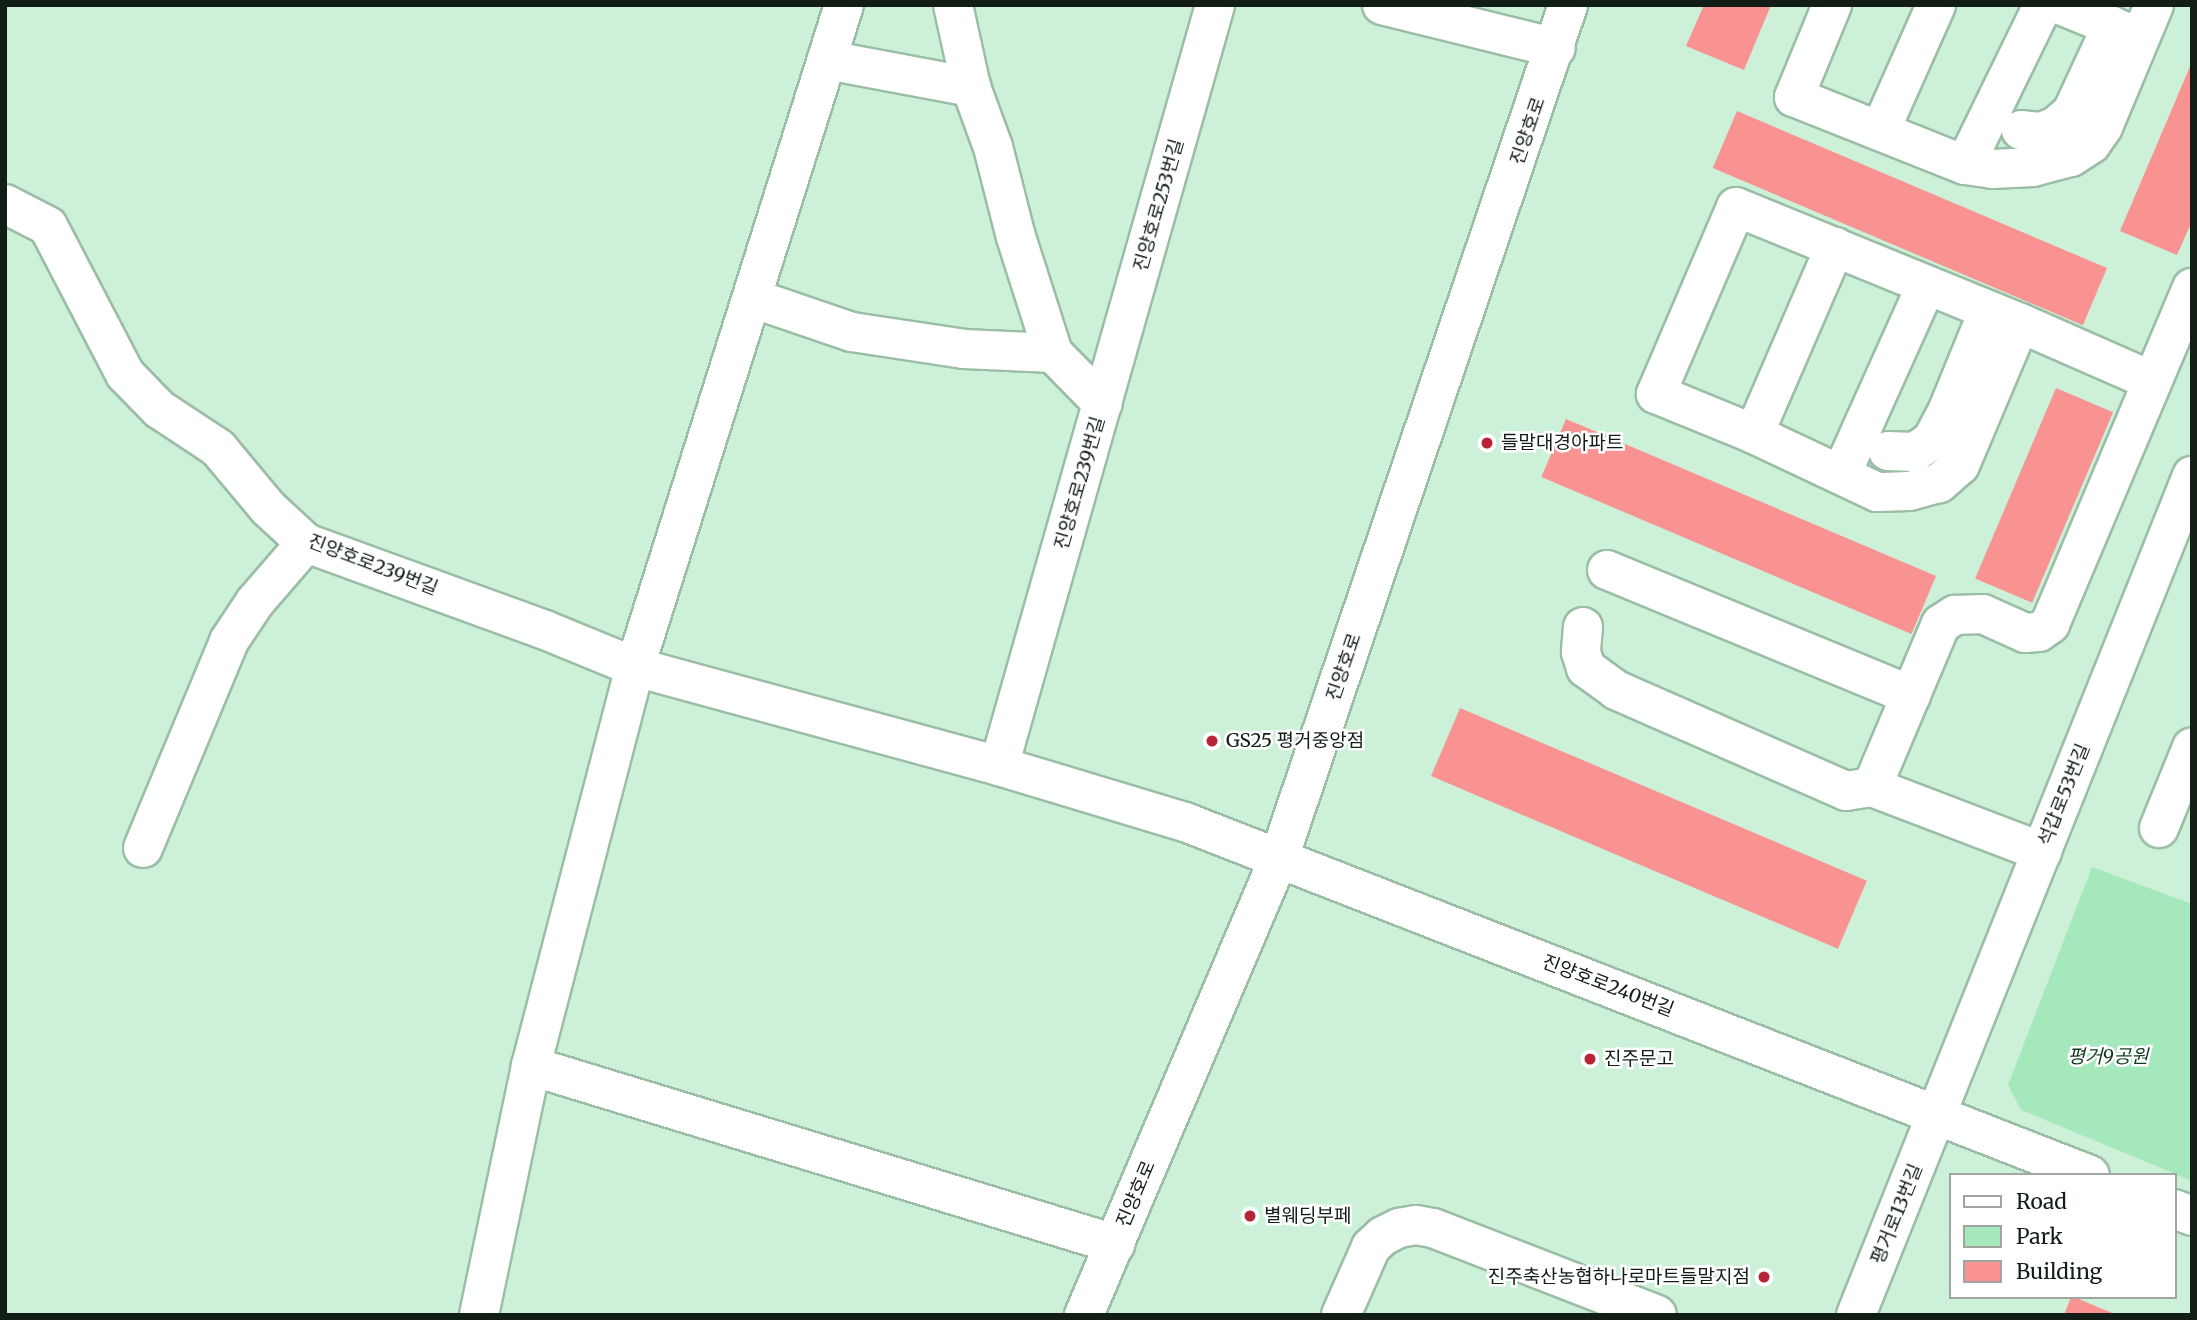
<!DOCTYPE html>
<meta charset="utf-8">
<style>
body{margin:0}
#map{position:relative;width:2197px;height:1320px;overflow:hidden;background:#cdf0d8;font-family:Merriweather,"Noto Sans KR",serif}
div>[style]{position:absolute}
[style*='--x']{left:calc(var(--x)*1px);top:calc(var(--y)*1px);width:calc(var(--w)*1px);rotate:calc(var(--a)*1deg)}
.green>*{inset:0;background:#a5e8bb}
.building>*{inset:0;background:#f89392;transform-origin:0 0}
.roads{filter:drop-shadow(2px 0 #9bbda6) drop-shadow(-2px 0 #9bbda6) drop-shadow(0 2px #9bbda6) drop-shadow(0 -2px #9bbda6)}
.minor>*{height:38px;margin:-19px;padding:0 19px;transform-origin:19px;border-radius:19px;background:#fff}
.dots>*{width:19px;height:19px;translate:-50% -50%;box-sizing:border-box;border:4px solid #fff;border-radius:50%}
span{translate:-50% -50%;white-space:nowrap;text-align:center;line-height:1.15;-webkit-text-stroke:5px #fff;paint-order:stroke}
.street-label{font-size:19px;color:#111d15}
.poi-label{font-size:19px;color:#111d15}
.left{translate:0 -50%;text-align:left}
.right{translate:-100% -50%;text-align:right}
.park-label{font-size:19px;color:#113821;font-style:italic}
.frame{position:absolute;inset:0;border:7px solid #111d15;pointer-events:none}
.legend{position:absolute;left:1949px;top:1173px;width:228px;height:126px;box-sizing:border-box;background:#fff;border:2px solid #a0a5a1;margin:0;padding:9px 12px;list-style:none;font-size:21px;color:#111d15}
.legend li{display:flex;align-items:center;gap:14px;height:35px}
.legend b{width:35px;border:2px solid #a0a5a1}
</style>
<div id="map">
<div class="green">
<i style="clip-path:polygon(2092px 867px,2192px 904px,2192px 1181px,2021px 1110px,2008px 1085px)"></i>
</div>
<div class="building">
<i style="clip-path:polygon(1704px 5px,1771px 5px,1744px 70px,1686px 46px)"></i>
<i style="clip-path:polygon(2192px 62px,2192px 221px,2177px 255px,2120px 231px)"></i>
<i style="left:1737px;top:111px;width:402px;height:62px;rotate:23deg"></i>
<i style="left:2056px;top:388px;width:62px;height:207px;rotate:23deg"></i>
<i style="left:1566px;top:419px;width:402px;height:63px;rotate:23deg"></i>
<i style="left:1460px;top:708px;width:442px;height:74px;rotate:23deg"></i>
<i style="clip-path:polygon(2071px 1297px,2074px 1297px,2117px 1315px,2064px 1315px)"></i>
</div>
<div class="roads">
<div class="minor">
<i style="--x:953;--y:5;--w:84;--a:77.6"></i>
<i style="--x:971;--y:87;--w:64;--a:69.9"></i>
<i style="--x:993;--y:147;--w:93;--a:75.7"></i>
<i style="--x:1016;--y:237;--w:122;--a:72.3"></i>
<i style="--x:1382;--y:5;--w:179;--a:13.9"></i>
<i style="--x:1832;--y:5;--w:100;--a:112.4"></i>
<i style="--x:1794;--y:97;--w:184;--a:21.7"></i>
<i style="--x:1965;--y:165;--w:27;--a:8"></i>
<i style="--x:1992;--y:169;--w:41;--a:-2.8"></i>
<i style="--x:2033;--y:167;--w:39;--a:-15"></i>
<i style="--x:2071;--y:157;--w:24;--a:-33"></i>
<i style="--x:2091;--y:144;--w:21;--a:-55"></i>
<i style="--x:2103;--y:127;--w:132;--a:-67.3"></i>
<i style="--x:2060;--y:5;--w:82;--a:22.2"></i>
<i style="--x:827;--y:60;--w:147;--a:10.6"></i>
<i style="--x:2021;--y:130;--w:20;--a:6"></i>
<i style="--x:2041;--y:132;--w:16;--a:-22"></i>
<i style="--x:2056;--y:126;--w:21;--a:-41"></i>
<i style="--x:2072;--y:112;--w:95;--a:-65.1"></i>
<i style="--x:1880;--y:131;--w:138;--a:-66"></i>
<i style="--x:1965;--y:165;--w:178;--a:-64"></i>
<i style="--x:5;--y:204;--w:48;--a:27.1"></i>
<i style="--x:48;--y:226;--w:167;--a:62.5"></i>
<i style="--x:125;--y:374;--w:49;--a:45.8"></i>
<i style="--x:159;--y:409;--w:71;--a:33.5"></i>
<i style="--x:218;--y:448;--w:78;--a:50.2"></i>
<i style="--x:268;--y:508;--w:52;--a:42.6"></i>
<i style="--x:306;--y:543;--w:254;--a:20"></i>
<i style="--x:545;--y:630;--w:97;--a:22.3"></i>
<i style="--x:635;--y:667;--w:377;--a:15.2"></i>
<i style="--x:999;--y:766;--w:194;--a:16.8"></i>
<i style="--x:1185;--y:822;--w:971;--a:21.31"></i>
<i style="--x:752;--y:298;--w:106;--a:18.8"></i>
<i style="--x:852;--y:332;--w:113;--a:8.6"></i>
<i style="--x:964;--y:349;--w:89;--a:2.6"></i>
<i style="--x:1053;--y:353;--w:71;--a:45.6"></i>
<i style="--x:2020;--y:323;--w:154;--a:112.9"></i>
<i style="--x:1960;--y:465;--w:28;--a:139"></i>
<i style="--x:1939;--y:483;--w:31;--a:165"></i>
<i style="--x:1909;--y:491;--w:32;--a:178"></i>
<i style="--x:1877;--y:492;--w:136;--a:-154.8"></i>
<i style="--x:1754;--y:434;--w:106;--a:-157.8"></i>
<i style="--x:1656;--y:394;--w:203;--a:-66.8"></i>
<i style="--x:1736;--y:207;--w:307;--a:22.2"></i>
<i style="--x:2020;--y:323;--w:144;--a:23.7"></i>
<i style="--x:1754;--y:434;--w:204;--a:-66.6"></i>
<i style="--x:1888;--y:451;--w:27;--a:2"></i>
<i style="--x:1915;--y:452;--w:21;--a:-35"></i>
<i style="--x:1932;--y:440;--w:32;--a:-62"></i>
<i style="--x:1947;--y:412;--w:108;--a:-67.7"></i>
<i style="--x:1841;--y:475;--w:207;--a:-65.8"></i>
<i style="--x:1607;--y:570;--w:329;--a:22.4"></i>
<i style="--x:1583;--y:627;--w:25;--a:95"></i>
<i style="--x:1581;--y:652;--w:17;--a:73"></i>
<i style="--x:1586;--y:668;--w:37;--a:36"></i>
<i style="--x:1616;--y:690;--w:251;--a:23.7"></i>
<i style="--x:1846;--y:791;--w:26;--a:-9"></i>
<i style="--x:1872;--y:787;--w:182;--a:20.9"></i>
<i style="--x:999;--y:766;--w:791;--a:-74.15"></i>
<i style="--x:1872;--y:787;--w:177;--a:-67.1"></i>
<i style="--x:1941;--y:624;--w:17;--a:-33"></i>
<i style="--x:1955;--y:615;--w:28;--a:-2"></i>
<i style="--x:1983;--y:614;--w:46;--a:24.3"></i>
<i style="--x:2025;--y:633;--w:14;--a:-4"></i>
<i style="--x:2039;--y:632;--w:14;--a:-36"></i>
<i style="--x:2050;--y:624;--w:365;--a:-67.1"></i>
<i style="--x:2159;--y:828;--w:87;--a:-67.8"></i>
<i style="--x:143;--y:848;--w:224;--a:-67.4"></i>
<i style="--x:229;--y:641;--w:47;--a:-56.3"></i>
<i style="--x:255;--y:602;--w:78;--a:-49.2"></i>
<i style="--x:531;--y:1066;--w:611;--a:16.95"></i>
<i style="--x:2174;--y:1209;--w:19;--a:21"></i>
<i style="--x:479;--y:1315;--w:254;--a:-78.2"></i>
<i style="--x:531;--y:1066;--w:412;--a:-75.4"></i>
<i style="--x:635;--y:667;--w:694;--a:-72.48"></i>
<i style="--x:1084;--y:1315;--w:497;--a:-66.9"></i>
<i style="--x:1279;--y:858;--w:901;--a:-71.28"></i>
<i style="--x:1341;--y:1315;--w:74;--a:-66.2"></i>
<i style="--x:1371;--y:1247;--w:16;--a:-43"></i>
<i style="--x:1383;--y:1236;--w:18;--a:-27"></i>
<i style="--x:1399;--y:1228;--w:17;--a:-10"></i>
<i style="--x:1416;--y:1225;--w:17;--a:10"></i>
<i style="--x:1433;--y:1228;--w:240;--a:21.2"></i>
<i style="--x:1856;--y:1315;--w:904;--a:-68.18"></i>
</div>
</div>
<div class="dots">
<i style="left:1487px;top:443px;background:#b62436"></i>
<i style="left:1212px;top:741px;background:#b62436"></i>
<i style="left:1590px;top:1059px;background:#b62436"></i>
<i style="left:1250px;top:1216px;background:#b62436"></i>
<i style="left:1764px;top:1277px;background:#b62436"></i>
</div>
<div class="street-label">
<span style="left:1528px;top:131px;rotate:-71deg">진양호로</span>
<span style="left:1159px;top:205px;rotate:-74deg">진양호로253번길</span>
<span style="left:1080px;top:483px;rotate:-74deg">진양호로239번길</span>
<span style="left:373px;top:565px;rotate:21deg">진양호로239번길</span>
<span style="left:1344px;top:667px;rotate:-71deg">진양호로</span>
<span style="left:2064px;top:795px;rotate:-68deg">석갑로53번길</span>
<span style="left:1608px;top:986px;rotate:21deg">진양호로240번길</span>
<span style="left:1136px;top:1194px;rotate:-67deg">진양호로</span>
<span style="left:1897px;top:1214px;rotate:-68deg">평거로13번길</span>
</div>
<div class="poi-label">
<span class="left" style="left:1501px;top:443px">들말대경아파트</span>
<span class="left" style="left:1226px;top:741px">GS25 평거중앙점</span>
<span class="left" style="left:1604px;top:1059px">진주문고</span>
<span class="left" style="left:1264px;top:1216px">별웨딩부페</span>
<span class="right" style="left:1750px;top:1277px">진주축산농협하나로마트들말지점</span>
</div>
<div class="park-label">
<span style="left:2108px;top:1057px">평거9공원</span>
</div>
<div class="frame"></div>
<ul class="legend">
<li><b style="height:9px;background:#fff"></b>Road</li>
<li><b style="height:19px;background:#a5e8bb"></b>Park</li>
<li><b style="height:19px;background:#f89392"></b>Building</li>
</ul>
</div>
